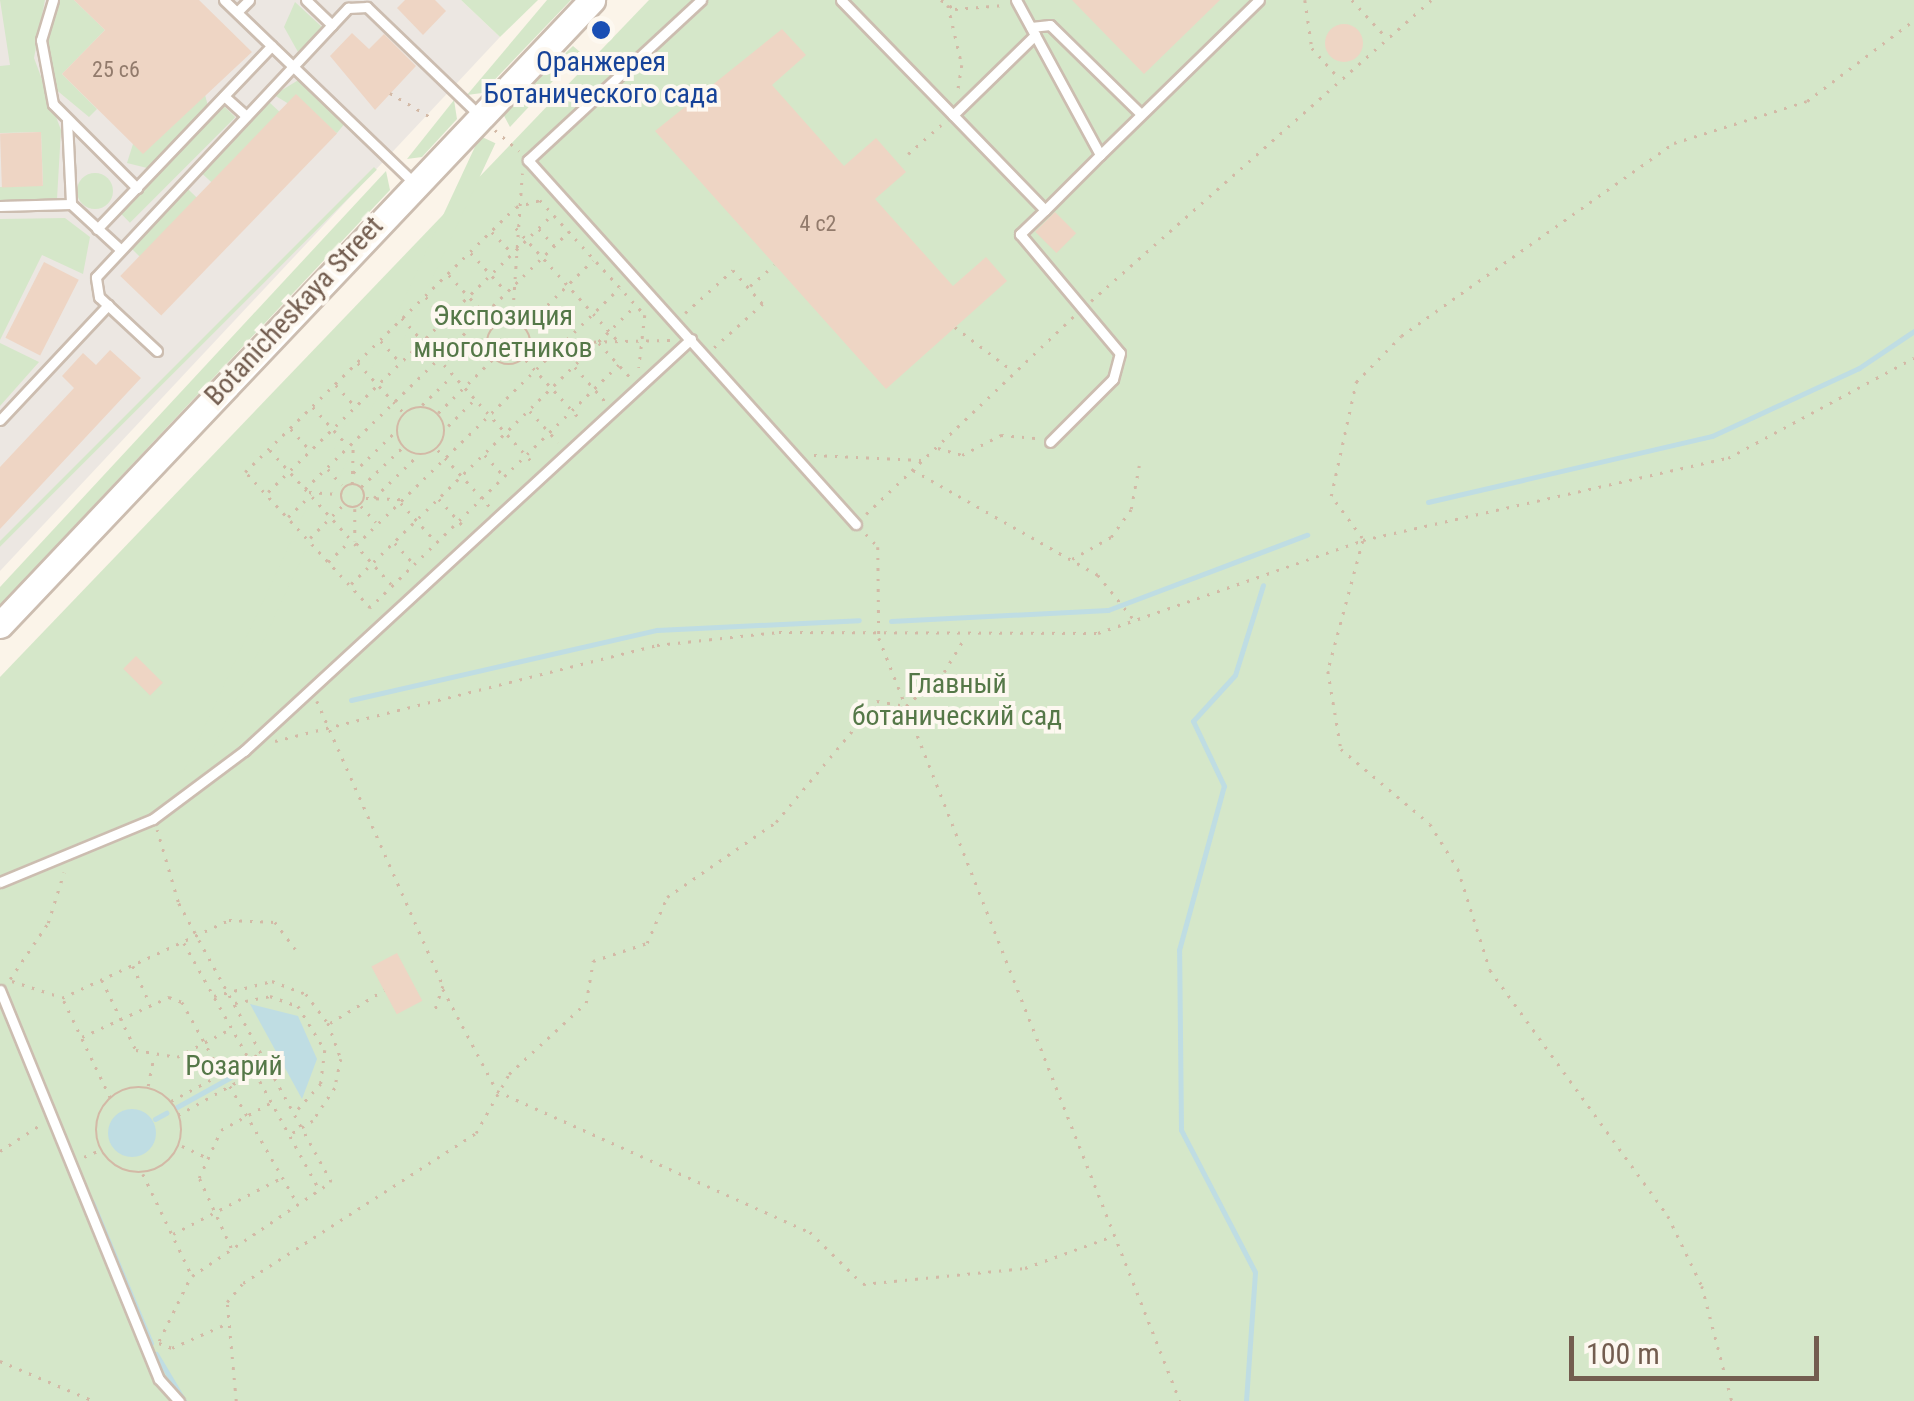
<!DOCTYPE html>
<meta charset="utf-8">
<style>
body{margin:0}
#map{position:relative;width:1914px;height:1401px;overflow:hidden;background:#fbf4e9;font-family:"Roboto Condensed",sans-serif}
div>[style]{position:absolute}
[style*='--x']{left:calc(var(--x)*1px);top:calc(var(--y)*1px);width:calc(var(--w)*1px);rotate:calc(var(--a)*1deg)}
.industrial>*{inset:0;background:#ece7e2}
.green>*{inset:0;background:#d5e7c9;transform-origin:0 0}
.round{border-radius:50%}
.water>*{inset:0;background:#bfdde3}
.stream>*{height:5px;margin:-2.5px;padding:0 2.5px;transform-origin:2.5px;border-radius:2.5px;background:#bfdde3}
.building>*{inset:0;background:#eed5c4;transform-origin:0 0}
.path>*{height:2.5px;margin-top:-1.25px;transform-origin:0;background:repeating-linear-gradient(90deg,#d3b9a6 0 2.5px,transparent 0 10.5px)}
.path>.ring{margin:-1.25px;padding:0;box-sizing:content-box;background:none;border:2.5px solid #d3b9a6;border-radius:50%}
.roads{filter:drop-shadow(2px 0 #ccbdb0) drop-shadow(-2px 0 #ccbdb0) drop-shadow(0 2px #ccbdb0) drop-shadow(0 -2px #ccbdb0)}
.service>*{height:9px;margin:-4.5px;padding:0 4.5px;transform-origin:4.5px;border-radius:4.5px;background:#fff}
.secondary>*{height:25px;margin:-12.5px;padding:0 12.5px;transform-origin:12.5px;border-radius:12.5px;background:#fff}
.dots>*{width:28px;height:28px;translate:-50% -50%;box-sizing:border-box;border:5px solid #fdf8f0;border-radius:50%}
span{translate:-50% -50%;white-space:nowrap;text-align:center;line-height:1.15;-webkit-text-stroke:8px #fdf8f0;paint-order:stroke}
.number-label{font-size:22px;color:#927b6c}
.number-label span{-webkit-text-stroke-width:0}
.transit-label{font-size:28px;color:#164399}
.street-label{font-size:28px;color:#735d4f}
.park-label{font-size:28px;color:#557848}
.scale{position:absolute;left:1569px;top:1336px;width:250px;height:45px;box-sizing:border-box;border:5px solid #735d4f;border-top:0;padding-left:12px;font-size:30px;line-height:35px;white-space:nowrap;color:#735d4f;-webkit-text-stroke:8px #fdf8f0;paint-order:stroke}
</style>
<div id="map">
<div class="industrial">
<i style="clip-path:polygon(0 0,461px 0,500px 37px,0 571px)"></i>
</div>
<div class="green">
<i style="clip-path:polygon(0 0,45px 0,34px 58px,61px 130px,57px 199px,0 203px,0 187px,43px 185px,41px 132px,0 133px,0 66px,10px 65px)"></i>
<i style="clip-path:polygon(60px 0,74px 0,105px 30px,62px 74px,97px 109px,89px 117px,54px 88px,48px 41px)"></i>
<i style="clip-path:polygon(461px 0,538px 0,500px 37px)"></i>
<i style="clip-path:polygon(547px 0,571px 0,482px 93px,467px 95px)"></i>
<i style="clip-path:polygon(649px 0,1914px 0,1914px 1401px,0 1401px,0 677px)"></i>
<i style="clip-path:polygon(295px 2px,322px 27px,298px 52px,284px 27px)"></i>
<i style="clip-path:polygon(573px 46px,580px 52px,510px 127px,502px 112px)"></i>
<i style="clip-path:polygon(300px 79px,346px 122px,337px 133px,274px 95px)"></i>
<i style="clip-path:polygon(204px 91px,208px 106px,147px 168px,127px 163px,133px 144px)"></i>
<i style="clip-path:polygon(454px 100px,457px 119px,422px 157px,407px 159px)"></i>
<i style="left:268px;top:101px;width:16px;height:98px;rotate:43deg"></i>
<i style="left:224px;top:106px;width:16px;height:149px;rotate:45deg"></i>
<i style="left:480px;top:136px;width:17px;height:699px;rotate:25deg"></i>
<i style="left:374px;top:167px;width:4px;height:551px;rotate:45deg"></i>
<i style="clip-path:polygon(386px 171px,390px 190px,0 605px,0 587px)"></i>
<i class="round" style="left:77px;top:173px;width:36px;height:36px"></i>
<i style="left:187px;top:188px;width:16px;height:82px;rotate:45deg"></i>
<i style="clip-path:polygon(65px 218px,90px 237px,83px 274px,42px 255px,0 340px,0 219px)"></i>
<i style="clip-path:polygon(0 343px,39px 362px,0 406px)"></i>
</div>
<div class="water">
<i style="clip-path:polygon(250px 1004px,298px 1016px,317px 1059px,302px 1099px)"></i>
<i class="round" style="left:108px;top:1109px;width:48px;height:48px"></i>
</div>
<div class="stream">
<i style="--x:1428;--y:502;--w:292;--a:-13.1"></i>
<i style="--x:1712;--y:436;--w:162;--a:-24.8"></i>
<i style="--x:1859;--y:368;--w:66;--a:-33.9"></i>
<i style="--x:891;--y:621;--w:217;--a:-2.9"></i>
<i style="--x:1108;--y:610;--w:213;--a:-20.7"></i>
<i style="--x:351;--y:700;--w:314;--a:-12.9"></i>
<i style="--x:657;--y:630;--w:202;--a:-2.8"></i>
<i style="--x:177;--y:1107;--w:93;--a:-29.1"></i>
<i style="--x:155;--y:1119;--w:13;--a:-29"></i>
<i style="--x:92;--y:1202;--w:153;--a:67.3"></i>
<i style="--x:156;--y:1354;--w:55;--a:59.2"></i>
<i style="--x:1246;--y:1401;--w:129;--a:-86"></i>
<i style="--x:1255;--y:1272;--w:160;--a:-117.5"></i>
<i style="--x:1181;--y:1130;--w:180;--a:-90.6"></i>
<i style="--x:1179;--y:950;--w:170;--a:-74.7"></i>
<i style="--x:1224;--y:786;--w:72;--a:-115.5"></i>
<i style="--x:1193;--y:721;--w:62;--a:-47.6"></i>
<i style="--x:1235;--y:675;--w:94;--a:-72.7"></i>
</div>
<div class="building">
<i style="clip-path:polygon(74px 0,199px 0,252px 52px,143px 154px,62px 74px,105px 30px)"></i>
<i style="clip-path:polygon(405px 0,435px 0,446px 11px,423px 35px,397px 8px)"></i>
<i style="clip-path:polygon(1072px 0,1220px 0,1144px 74px)"></i>
<i class="round" style="left:1325px;top:24px;width:38px;height:38px"></i>
<i style="clip-path:polygon(782px 29px,806px 55px,772px 85px,844px 166px,876px 138px,906px 172px,875px 199px,953px 286px,986px 257px,1007px 281px,886px 389px,655px 131px)"></i>
<i style="clip-path:polygon(352px 33px,369px 49px,384px 34px,416px 66px,375px 110px,330px 56px)"></i>
<i style="left:296px;top:94px;width:57px;height:253px;rotate:44deg"></i>
<i style="left:41px;top:132px;width:54px;height:41px;rotate:88deg"></i>
<i style="left:1055px;top:212px;width:30px;height:28px;rotate:45deg"></i>
<i style="left:44px;top:262px;width:39px;height:85px;rotate:27deg"></i>
<i style="clip-path:polygon(110px 350px,141px 378px,0 529px,0 467px,74px 388px,62px 376px,83px 353px,96px 365px)"></i>
<i style="left:136px;top:656px;width:38px;height:18px;rotate:45deg"></i>
<i style="left:397px;top:953px;width:54px;height:29px;rotate:62deg"></i>
</div>
<div class="path">
<i style="--x:941;--y:0;--w:17;--a:33"></i>
<i style="--x:955;--y:9;--w:49;--a:-4.7"></i>
<i style="--x:1305;--y:0;--w:49;--a:81.7"></i>
<i style="--x:1312;--y:48;--w:39;--a:48"></i>
<i style="--x:1352;--y:0;--w:49;--a:47.5"></i>
<i style="--x:948;--y:5;--w:62;--a:76.9"></i>
<i style="--x:962;--y:65;--w:26;--a:99"></i>
<i style="--x:390;--y:93;--w:49;--a:30.8"></i>
<i style="--x:495;--y:130;--w:32;--a:41"></i>
<i style="--x:908;--y:154;--w:44;--a:-41.3"></i>
<i style="--x:516;--y:228;--w:152;--a:47.9"></i>
<i style="--x:539;--y:229;--w:22;--a:47"></i>
<i style="--x:492;--y:232;--w:28;--a:46"></i>
<i style="--x:471;--y:253;--w:52;--a:47.4"></i>
<i style="--x:449;--y:275;--w:67;--a:47.4"></i>
<i style="--x:750;--y:286;--w:32;--a:-41"></i>
<i style="--x:426;--y:297;--w:27;--a:48"></i>
<i style="--x:1091;--y:301;--w:454;--a:-41.5"></i>
<i style="--x:685;--y:313;--w:64;--a:-41.9"></i>
<i style="--x:733;--y:270;--w:45;--a:48.6"></i>
<i style="--x:763;--y:304;--w:67;--a:138"></i>
<i style="--x:402;--y:318;--w:197;--a:47.9"></i>
<i class="ring" style="left:487px;top:321px;width:41.5px;height:41.5px"></i>
<i style="--x:512;--y:321;--w:148;--a:-86.1"></i>
<i style="--x:525;--y:327;--w:95;--a:-44.6"></i>
<i style="--x:955;--y:327;--w:73;--a:37.2"></i>
<i style="--x:381;--y:341;--w:27;--a:48"></i>
<i style="--x:531;--y:343;--w:139;--a:-1.2"></i>
<i style="--x:599;--y:343;--w:46;--a:47.6"></i>
<i style="--x:526;--y:360;--w:81;--a:47.5"></i>
<i style="--x:358;--y:363;--w:67;--a:47.4"></i>
<i style="--x:619;--y:365;--w:348;--a:135.7"></i>
<i style="--x:370;--y:608;--w:185;--a:-132.6"></i>
<i style="--x:245;--y:472;--w:379;--a:-44.4"></i>
<i style="--x:516;--y:207;--w:25;--a:-16"></i>
<i style="--x:540;--y:200;--w:156;--a:47.6"></i>
<i style="--x:645;--y:315;--w:53;--a:96.5"></i>
<i style="--x:575;--y:367;--w:45;--a:48.6"></i>
<i style="--x:336;--y:385;--w:27;--a:48"></i>
<i style="--x:422;--y:405;--w:42;--a:-44"></i>
<i class="ring" style="left:397px;top:407px;width:45.5px;height:45.5px"></i>
<i style="--x:313;--y:407;--w:52;--a:48.1"></i>
<i style="--x:530;--y:411;--w:42;--a:47.9"></i>
<i style="--x:438;--y:413;--w:76;--a:-44.5"></i>
<i style="--x:448;--y:426;--w:37;--a:-45"></i>
<i style="--x:291;--y:429;--w:27;--a:48"></i>
<i style="--x:938;--y:448;--w:25;--a:16"></i>
<i style="--x:962;--y:455;--w:44;--a:-27.1"></i>
<i style="--x:1001;--y:435;--w:37;--a:5"></i>
<i style="--x:270;--y:450;--w:182;--a:47.9"></i>
<i style="--x:438;--y:450;--w:77;--a:47.6"></i>
<i style="--x:485;--y:455;--w:27;--a:48"></i>
<i style="--x:814;--y:455;--w:107;--a:2.7"></i>
<i style="--x:328;--y:469;--w:21;--a:49"></i>
<i style="--x:913;--y:470;--w:213;--a:29.6"></i>
<i style="--x:1098;--y:575;--w:59;--a:51.2"></i>
<i style="--x:353;--y:473;--w:60;--a:-44.3"></i>
<i style="--x:352;--y:484;--w:41;--a:-88.6"></i>
<i class="ring" style="left:341px;top:484px;width:21.5px;height:21.5px"></i>
<i style="--x:361;--y:487;--w:57;--a:-43.6"></i>
<i style="--x:305;--y:489;--w:368;--a:-44.3"></i>
<i style="--x:268;--y:492;--w:397;--a:-44.3"></i>
<i style="--x:309;--y:492;--w:32;--a:4"></i>
<i style="--x:366;--y:498;--w:37;--a:2"></i>
<i style="--x:374;--y:498;--w:62;--a:-44.3"></i>
<i style="--x:439;--y:499;--w:38;--a:48"></i>
<i style="--x:401;--y:503;--w:52;--a:48.1"></i>
<i style="--x:361;--y:506;--w:22;--a:47"></i>
<i style="--x:355;--y:509;--w:32;--a:90"></i>
<i style="--x:866;--y:514;--w:287;--a:-43.6"></i>
<i style="--x:288;--y:517;--w:32;--a:-44"></i>
<i style="--x:866;--y:534;--w:18;--a:47"></i>
<i style="--x:878;--y:547;--w:91;--a:89.4"></i>
<i style="--x:879;--y:638;--w:820;--a:68.47"></i>
<i style="--x:310;--y:538;--w:47;--a:-45"></i>
<i style="--x:1362;--y:538;--w:52;--a:-126.4"></i>
<i style="--x:1331;--y:496;--w:117;--a:-77.6"></i>
<i style="--x:1356;--y:382;--w:64;--a:-45.6"></i>
<i style="--x:1401;--y:336;--w:334;--a:-35.3"></i>
<i style="--x:1674;--y:143;--w:139;--a:-17.5"></i>
<i style="--x:1807;--y:101;--w:134;--a:-37.1"></i>
<i style="--x:1363;--y:541;--w:135;--a:105.1"></i>
<i style="--x:1328;--y:671;--w:79;--a:80.5"></i>
<i style="--x:1341;--y:749;--w:116;--a:40.1"></i>
<i style="--x:1430;--y:824;--w:53;--a:58.1"></i>
<i style="--x:1458;--y:869;--w:106;--a:72.4"></i>
<i style="--x:1490;--y:970;--w:304;--a:54.1"></i>
<i style="--x:1668;--y:1216;--w:78;--a:64.1"></i>
<i style="--x:1702;--y:1286;--w:119;--a:75.4"></i>
<i style="--x:395;--y:543;--w:27;--a:48"></i>
<i style="--x:356;--y:545;--w:368;--a:-44.3"></i>
<i style="--x:1072;--y:559;--w:45;--a:-29.4"></i>
<i style="--x:1111;--y:537;--w:34;--a:-54"></i>
<i style="--x:1131;--y:509;--w:44;--a:-79.5"></i>
<i style="--x:328;--y:562;--w:30;--a:-44"></i>
<i style="--x:351;--y:584;--w:397;--a:-44.4"></i>
<i style="--x:317;--y:701;--w:312;--a:66.1"></i>
<i style="--x:443;--y:986;--w:25;--a:108"></i>
<i style="--x:275;--y:741;--w:394;--a:-14.1"></i>
<i style="--x:657;--y:645;--w:123;--a:-6.1"></i>
<i style="--x:779;--y:632;--w:319;--a:0.2"></i>
<i style="--x:1098;--y:633;--w:281;--a:-19.3"></i>
<i style="--x:1363;--y:540;--w:374;--a:-12.7"></i>
<i style="--x:1728;--y:458;--w:211;--a:-28.3"></i>
<i style="--x:184;--y:943;--w:133;--a:60.7"></i>
<i style="--x:133;--y:966;--w:42;--a:65.9"></i>
<i style="--x:10;--y:979;--w:68;--a:-55.8"></i>
<i style="--x:48;--y:923;--w:53;--a:-72.6"></i>
<i style="--x:102;--y:980;--w:78;--a:64.1"></i>
<i style="--x:136;--y:1050;--w:42;--a:9.7"></i>
<i style="--x:177;--y:1057;--w:62;--a:-27.8"></i>
<i style="--x:12;--y:981;--w:52;--a:18.1"></i>
<i style="--x:443;--y:989;--w:115;--a:62.1"></i>
<i style="--x:497;--y:1091;--w:343;--a:24.3"></i>
<i style="--x:810;--y:1232;--w:74;--a:44.5"></i>
<i style="--x:863;--y:1284;--w:163;--a:-5.6"></i>
<i style="--x:1025;--y:1268;--w:94;--a:-20"></i>
<i style="--x:214;--y:996;--w:60;--a:-14.5"></i>
<i style="--x:272;--y:981;--w:36;--a:21"></i>
<i style="--x:306;--y:994;--w:36;--a:53"></i>
<i style="--x:328;--y:1023;--w:38;--a:70"></i>
<i style="--x:341;--y:1059;--w:30;--a:102"></i>
<i style="--x:335;--y:1088;--w:40;--a:124"></i>
<i style="--x:313;--y:1121;--w:27;--a:149"></i>
<i style="--x:235;--y:1003;--w:36;--a:-11"></i>
<i style="--x:270;--y:996;--w:30;--a:20"></i>
<i style="--x:298;--y:1006;--w:52;--a:58.5"></i>
<i style="--x:325;--y:1050;--w:34;--a:97"></i>
<i style="--x:321;--y:1084;--w:38;--a:132"></i>
<i style="--x:330;--y:1023;--w:63;--a:-31.4"></i>
<i style="--x:82;--y:1037;--w:96;--a:-24.7"></i>
<i style="--x:169;--y:997;--w:14;--a:21"></i>
<i style="--x:182;--y:1002;--w:82;--a:60.9"></i>
<i style="--x:255;--y:1072;--w:133;--a:61.3"></i>
<i style="--x:148;--y:1086;--w:31;--a:-79"></i>
<i style="--x:230;--y:1086;--w:133;--a:60.1"></i>
<i class="ring" style="left:96px;top:1087px;width:83.5px;height:83.5px"></i>
<i style="--x:110;--y:1098;--w:111;--a:-115.6"></i>
<i style="--x:62;--y:998;--w:184;--a:-25"></i>
<i style="--x:229;--y:920;--w:46;--a:2.5"></i>
<i style="--x:275;--y:922;--w:39;--a:53"></i>
<i style="--x:171;--y:1101;--w:102;--a:-28.1"></i>
<i style="--x:178;--y:1115;--w:102;--a:-29.3"></i>
<i style="--x:182;--y:1146;--w:26;--a:25"></i>
<i style="--x:0;--y:1151;--w:48;--a:-33"></i>
<i style="--x:84;--y:1157;--w:17;--a:-24"></i>
<i style="--x:143;--y:1174;--w:113;--a:64.3"></i>
<i style="--x:192;--y:1276;--w:168;--a:-34.1"></i>
<i style="--x:331;--y:1182;--w:319;--a:-118.7"></i>
<i style="--x:178;--y:902;--w:75;--a:-106.3"></i>
<i style="--x:173;--y:1234;--w:122;--a:-27.4"></i>
<i style="--x:231;--y:1248;--w:77;--a:-114.6"></i>
<i style="--x:199;--y:1178;--w:53;--a:-65.4"></i>
<i style="--x:221;--y:1130;--w:58;--a:-28.8"></i>
<i style="--x:159;--y:1341;--w:72;--a:-63.8"></i>
<i style="--x:159;--y:1343;--w:14;--a:21"></i>
<i style="--x:172;--y:1348;--w:57;--a:-23.9"></i>
<i style="--x:0;--y:1361;--w:102;--a:23.1"></i>
<i style="--x:236;--y:1401;--w:99;--a:-95.2"></i>
<i style="--x:227;--y:1302;--w:25;--a:-50"></i>
<i style="--x:243;--y:1283;--w:277;--a:-32.8"></i>
<i style="--x:476;--y:1133;--w:68;--a:-60.8"></i>
<i style="--x:509;--y:1074;--w:105;--a:-42.7"></i>
<i style="--x:586;--y:1003;--w:43;--a:-80.5"></i>
<i style="--x:593;--y:961;--w:57;--a:-18.4"></i>
<i style="--x:647;--y:943;--w:50;--a:-66.5"></i>
<i style="--x:667;--y:897;--w:132;--a:-34.5"></i>
<i style="--x:776;--y:822;--w:158;--a:-50.1"></i>
<i style="--x:877;--y:701;--w:29;--a:10"></i>
<i style="--x:906;--y:706;--w:51;--a:-41.8"></i>
<i style="--x:944;--y:672;--w:37;--a:-59"></i>
</div>
<div class="roads">
<div class="service">
<i style="--x:53;--y:0;--w:42;--a:106.7"></i>
<i style="--x:41;--y:40;--w:65;--a:79.4"></i>
<i style="--x:53;--y:104;--w:119;--a:45"></i>
<i style="--x:224;--y:0;--w:262;--a:43.9"></i>
<i style="--x:306;--y:0;--w:36;--a:44"></i>
<i style="--x:701;--y:0;--w:236;--a:137.2"></i>
<i style="--x:528;--y:160;--w:490;--a:48"></i>
<i style="--x:841;--y:0;--w:161;--a:45.8"></i>
<i style="--x:953;--y:115;--w:115;--a:-44.3"></i>
<i style="--x:1016;--y:0;--w:176;--a:61.5"></i>
<i style="--x:1100;--y:155;--w:222;--a:-44.3"></i>
<i style="--x:237;--y:12;--w:17;--a:-45"></i>
<i style="--x:1031;--y:27;--w:19;--a:-6"></i>
<i style="--x:1050;--y:25;--w:127;--a:44.4"></i>
<i style="--x:224;--y:96;--w:30;--a:42"></i>
<i style="--x:953;--y:115;--w:132;--a:45.9"></i>
<i style="--x:1045;--y:210;--w:35;--a:136"></i>
<i style="--x:1020;--y:234;--w:155;--a:50"></i>
<i style="--x:1120;--y:353;--w:27;--a:105"></i>
<i style="--x:1113;--y:379;--w:89;--a:135"></i>
<i style="--x:67;--y:121;--w:83;--a:87.2"></i>
<i style="--x:71;--y:204;--w:67;--a:42.6"></i>
<i style="--x:0;--y:206;--w:71;--a:-1.6"></i>
<i style="--x:1045;--y:210;--w:78;--a:-45"></i>
<i style="--x:97;--y:229;--w:253;--a:-46.4"></i>
<i style="--x:157;--y:351;--w:79;--a:-137"></i>
<i style="--x:99;--y:297;--w:20;--a:-99"></i>
<i style="--x:96;--y:277;--w:369;--a:-46.9"></i>
<i style="--x:348;--y:8;--w:19;--a:-3"></i>
<i style="--x:367;--y:7;--w:154;--a:43.9"></i>
<i style="--x:0;--y:420;--w:158;--a:-46.8"></i>
<i style="--x:0;--y:882;--w:165;--a:-22.4"></i>
<i style="--x:153;--y:819;--w:114;--a:-36.8"></i>
<i style="--x:244;--y:751;--w:608;--a:-42.67"></i>
<i style="--x:0;--y:990;--w:420;--a:67.8"></i>
<i style="--x:159;--y:1379;--w:30;--a:48"></i>
</div>
<div class="secondary">
<i style="--x:0;--y:625;--w:861;--a:-46.55"></i>
</div>
</div>
<div class="dots">
<i style="left:601px;top:30px;background:#1a4fb4"></i>
</div>
<div class="number-label">
<span style="left:116px;top:70px">25 с6</span>
<span style="left:818px;top:224px">4 с2</span>
</div>
<div class="transit-label">
<span style="left:601px;top:78px">Оранжерея<br>Ботанического сада</span>
</div>
<div class="street-label">
<span style="left:294px;top:311px;rotate:-47deg">Botanicheskaya Street</span>
</div>
<div class="park-label">
<span style="left:503px;top:332px">Экспозиция<br>многолетников</span>
<span style="left:957px;top:700px">Главный<br>ботанический сад</span>
<span style="left:234px;top:1066px">Розарий</span>
</div>
<div class="scale">100 m</div>
</div>
